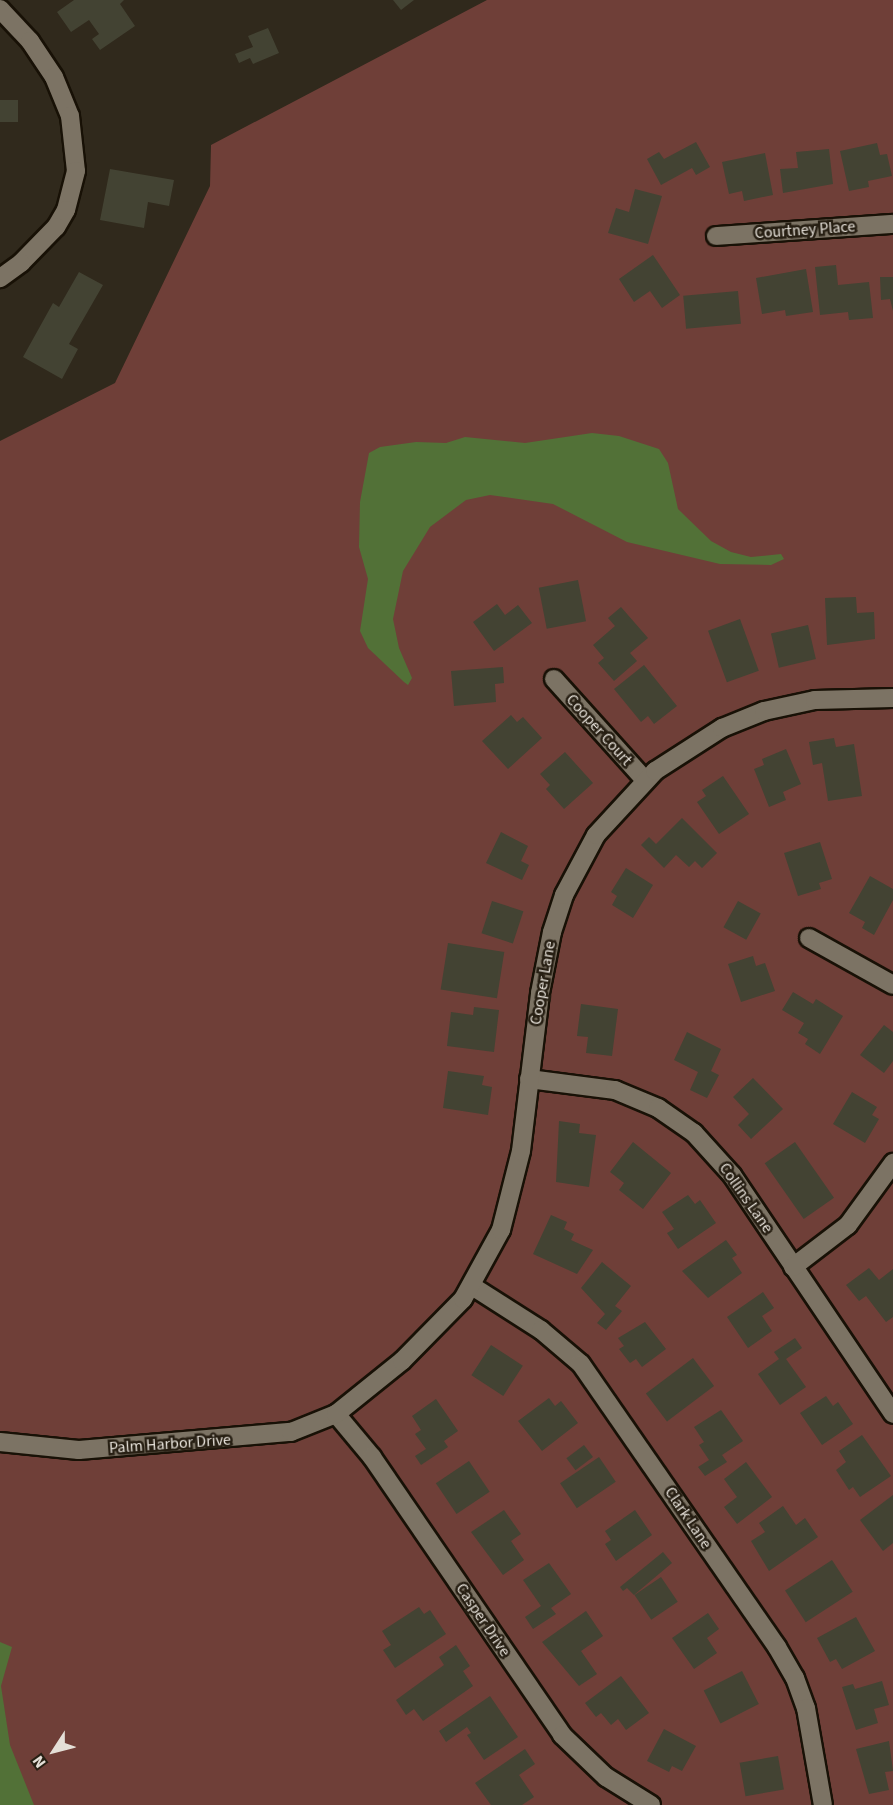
<!DOCTYPE html>
<style>
body{margin:0}
#map{position:relative;width:893px;height:1805px;overflow:hidden;background:#30291c;font-family:"Source Sans 3",sans-serif}
div>[style]{position:absolute}
[style*='--x']{left:calc(var(--x)*1px);top:calc(var(--y)*1px);width:calc(var(--w)*1px);rotate:calc(var(--a)*1deg)}
.green>*{inset:0;background:#6f3f38}
.water>*{inset:0;background:#527137}
.building>*{inset:0;background:#434333;transform-origin:0 0}
.roads{filter:drop-shadow(2px 0 #181106) drop-shadow(-2px 0 #181106) drop-shadow(0 2px #181106) drop-shadow(0 -2px #181106)}
.minor>*{height:18px;margin:-9px;padding:0 9px;transform-origin:9px;border-radius:9px;background:#7c7364}
span{translate:-50% -50%;white-space:nowrap;text-align:center;line-height:1.15;-webkit-text-stroke:5px #271f13;paint-order:stroke}
.street-label{font-size:16px;color:#e4dfd7}
.north{position:absolute;left:24px;top:1721px;width:60px;height:60px;-webkit-text-stroke:4px #271f13;paint-order:stroke;rotate:234deg;font-size:16px;font-weight:700;line-height:24px;text-align:center;color:#e4dfd7}
.north::after{content:'';display:block;margin:auto;width:21px;height:27px;background:#e4dfd7;clip-path:polygon(50% 0,100% 100%,50% 72%,0 100%)}
</style>
<div id="map">
<div class="green">
<i style="clip-path:polygon(487px 0,893px 0,893px 1805px,0 1805px,0 441px,115px 383px,210px 186px,211px 145px)"></i>
</div>
<div class="water">
<i style="clip-path:polygon(592px 433px,619px 436px,659px 449px,668px 463px,678px 509px,711px 541px,731px 552px,751px 557px,781px 554px,784px 559px,771px 565px,720px 564px,627px 542px,553px 504px,490px 495px,466px 500px,430px 527px,403px 571px,393px 619px,399px 648px,412px 678px,408px 685px,404px 682px,368px 648px,360px 631px,368px 579px,359px 547px,360px 502px,369px 453px,380px 447px,416px 442px,446px 443px,465px 437px,525px 443px)"></i>
<i style="clip-path:polygon(0 1642px,12px 1647px,1px 1686px,10px 1745px,34px 1805px,0 1805px)"></i>
</div>
<div class="building">
<i style="clip-path:polygon(74px 0,124px 0,120px 4px,135px 26px,100px 50px,92px 39px,99px 34px,89px 20px,71px 32px,57px 12px)"></i>
<i style="clip-path:polygon(393px 0,414px 0,401px 10px)"></i>
<i style="clip-path:polygon(268px 28px,279px 53px,253px 64px,250px 58px,239px 63px,235px 54px,253px 47px,248px 36px)"></i>
<i style="left:0;top:100px;width:18px;height:22px"></i>
<i style="clip-path:polygon(696px 142px,710px 167px,696px 175px,692px 168px,661px 185px,647px 159px,659px 152px,664px 159px)"></i>
<i style="clip-path:polygon(877px 143px,880px 155px,887px 154px,892px 176px,868px 181px,869px 187px,849px 191px,840px 151px)"></i>
<i style="clip-path:polygon(829px 149px,833px 184px,783px 193px,780px 169px,798px 168px,796px 152px)"></i>
<i style="clip-path:polygon(765px 153px,773px 195px,744px 201px,742px 191px,729px 194px,722px 162px)"></i>
<i style="clip-path:polygon(110px 169px,174px 180px,169px 206px,148px 202px,144px 228px,100px 220px)"></i>
<i style="clip-path:polygon(635px 189px,662px 196px,648px 244px,608px 233px,616px 208px,629px 212px)"></i>
<i style="clip-path:polygon(653px 255px,680px 295px,662px 308px,650px 291px,634px 302px,619px 279px)"></i>
<i style="clip-path:polygon(836px 265px,838px 285px,869px 282px,873px 318px,849px 320px,848px 312px,820px 315px,815px 267px)"></i>
<i style="clip-path:polygon(806px 269px,813px 312px,786px 316px,785px 310px,762px 314px,756px 278px)"></i>
<i style="clip-path:polygon(79px 272px,103px 285px,69px 344px,78px 349px,62px 379px,23px 357px,53px 303px,59px 307px)"></i>
<i style="clip-path:polygon(880px 277px,893px 277px,893px 311px,890px 299px,881px 300px)"></i>
<i style="left:738px;top:291px;width:33px;height:55px;rotate:85deg"></i>
<i style="left:578px;top:580px;width:42px;height:40px;rotate:79deg"></i>
<i style="clip-path:polygon(856px 597px,857px 613px,874px 612px,875px 639px,827px 645px,825px 598px)"></i>
<i style="clip-path:polygon(497px 604px,505px 615px,518px 605px,532px 623px,494px 651px,473px 622px)"></i>
<i style="clip-path:polygon(621px 607px,648px 638px,630px 653px,637px 661px,614px 681px,598px 663px,604px 658px,593px 645px,615px 626px,608px 618px)"></i>
<i style="left:740px;top:619px;width:55px;height:34px;rotate:70deg"></i>
<i style="left:808px;top:625px;width:35px;height:38px;rotate:77deg"></i>
<i style="clip-path:polygon(644px 665px,677px 706px,654px 724px,648px 716px,641px 722px,614px 689px)"></i>
<i style="clip-path:polygon(503px 667px,504px 683px,495px 684px,496px 702px,454px 706px,451px 671px)"></i>
<i style="clip-path:polygon(511px 715px,517px 722px,523px 717px,542px 738px,508px 769px,482px 741px)"></i>
<i style="clip-path:polygon(834px 738px,836px 747px,854px 744px,862px 796px,828px 801px,822px 763px,813px 765px,809px 742px)"></i>
<i style="clip-path:polygon(786px 749px,801px 784px,783px 792px,786px 800px,769px 807px,754px 769px,764px 765px,762px 759px)"></i>
<i style="clip-path:polygon(565px 752px,593px 783px,564px 809px,546px 789px,550px 785px,540px 774px)"></i>
<i style="clip-path:polygon(723px 776px,749px 814px,719px 834px,697px 802px,706px 796px,702px 790px)"></i>
<i style="clip-path:polygon(682px 818px,717px 853px,702px 868px,695px 861px,689px 867px,676px 855px,664px 868px,641px 845px,649px 837px,656px 844px)"></i>
<i style="clip-path:polygon(501px 832px,528px 846px,521px 861px,529px 865px,522px 880px,486px 863px)"></i>
<i style="clip-path:polygon(820px 842px,832px 879px,819px 883px,821px 889px,798px 896px,784px 853px)"></i>
<i style="clip-path:polygon(626px 868px,653px 885px,633px 918px,612px 905px,617px 896px,611px 892px)"></i>
<i style="clip-path:polygon(870px 876px,893px 889px,893px 900px,874px 935px,862px 928px,865px 922px,849px 913px)"></i>
<i style="left:492px;top:901px;width:33px;height:34px;rotate:18deg"></i>
<i style="left:738px;top:901px;width:26px;height:30px;rotate:29deg"></i>
<i style="left:448px;top:943px;width:57px;height:47px;rotate:9deg"></i>
<i style="clip-path:polygon(753px 956px,756px 966px,765px 963px,775px 991px,741px 1002px,728px 964px)"></i>
<i style="clip-path:polygon(793px 992px,813px 1004px,816px 999px,843px 1016px,820px 1054px,805px 1044px,808px 1039px,798px 1033px,804px 1023px,782px 1010px)"></i>
<i style="clip-path:polygon(581px 1004px,618px 1009px,612px 1056px,586px 1053px,588px 1037px,577px 1036px)"></i>
<i style="clip-path:polygon(474px 1007px,499px 1010px,494px 1052px,447px 1046px,451px 1012px,473px 1015px)"></i>
<i style="clip-path:polygon(884px 1025px,893px 1032px,893px 1061px,884px 1073px,860px 1055px)"></i>
<i style="clip-path:polygon(687px 1032px,721px 1049px,711px 1071px,719px 1075px,707px 1098px,690px 1090px,698px 1072px,674px 1060px)"></i>
<i style="clip-path:polygon(448px 1071px,484px 1076px,482px 1085px,492px 1087px,488px 1115px,443px 1108px)"></i>
<i style="clip-path:polygon(753px 1078px,783px 1109px,751px 1139px,738px 1125px,749px 1114px,733px 1097px)"></i>
<i style="clip-path:polygon(852px 1092px,877px 1107px,872px 1115px,879px 1119px,865px 1143px,833px 1124px)"></i>
<i style="clip-path:polygon(559px 1121px,580px 1124px,579px 1133px,596px 1135px,589px 1187px,556px 1182px)"></i>
<i style="clip-path:polygon(633px 1142px,671px 1173px,643px 1209px,619px 1190px,624px 1183px,610px 1172px)"></i>
<i style="left:795px;top:1142px;width:68px;height:37px;rotate:55deg"></i>
<i style="clip-path:polygon(688px 1195px,695px 1204px,700px 1200px,716px 1223px,678px 1249px,667px 1233px,674px 1229px,662px 1212px)"></i>
<i style="clip-path:polygon(551px 1215px,567px 1222px,564px 1229px,574px 1234px,571px 1240px,593px 1250px,577px 1274px,533px 1254px)"></i>
<i style="clip-path:polygon(726px 1240px,737px 1255px,732px 1258px,742px 1273px,708px 1298px,682px 1271px)"></i>
<i style="clip-path:polygon(602px 1262px,631px 1286px,615px 1306px,622px 1311px,606px 1330px,597px 1323px,605px 1314px,581px 1288px)"></i>
<i style="clip-path:polygon(869px 1268px,879px 1280px,893px 1269px,893px 1317px,886px 1322px,866px 1296px,859px 1301px,846px 1285px)"></i>
<i style="clip-path:polygon(763px 1292px,774px 1308px,762px 1316px,772px 1331px,748px 1348px,727px 1317px)"></i>
<i style="clip-path:polygon(645px 1322px,666px 1349px,642px 1367px,636px 1359px,630px 1363px,619px 1349px,624px 1346px,618px 1338px)"></i>
<i style="clip-path:polygon(795px 1338px,802px 1348px,786px 1359px,806px 1387px,780px 1405px,758px 1374px,779px 1359px,774px 1352px)"></i>
<i style="left:491px;top:1345px;width:38px;height:36px;rotate:33deg"></i>
<i style="left:693px;top:1358px;width:35px;height:59px;rotate:53deg"></i>
<i style="clip-path:polygon(826px 1396px,833px 1406px,838px 1402px,853px 1424px,822px 1445px,800px 1413px)"></i>
<i style="clip-path:polygon(549px 1398px,555px 1406px,561px 1401px,578px 1423px,542px 1451px,518px 1421px)"></i>
<i style="clip-path:polygon(436px 1399px,458px 1431px,444px 1441px,448px 1447px,421px 1465px,415px 1456px,426px 1449px,415px 1434px,421px 1430px,412px 1416px)"></i>
<i style="clip-path:polygon(721px 1410px,743px 1441px,722px 1455px,727px 1462px,705px 1476px,698px 1467px,709px 1460px,699px 1445px,704px 1442px,694px 1427px)"></i>
<i style="clip-path:polygon(862px 1435px,891px 1476px,860px 1497px,853px 1487px,849px 1490px,836px 1470px,846px 1462px,839px 1451px)"></i>
<i style="left:584px;top:1445px;width:15px;height:22px;rotate:53deg"></i>
<i style="left:599px;top:1457px;width:30px;height:47px;rotate:56deg"></i>
<i style="left:469px;top:1461px;width:37px;height:40px;rotate:56deg"></i>
<i style="clip-path:polygon(746px 1462px,772px 1497px,737px 1524px,724px 1507px,737px 1497px,724px 1479px)"></i>
<i style="clip-path:polygon(893px 1495px,893px 1543px,883px 1551px,860px 1520px)"></i>
<i style="clip-path:polygon(783px 1506px,796px 1525px,805px 1518px,818px 1537px,769px 1571px,751px 1541px,765px 1532px,759px 1523px)"></i>
<i style="clip-path:polygon(504px 1510px,521px 1534px,511px 1541px,524px 1560px,503px 1575px,471px 1532px)"></i>
<i style="clip-path:polygon(635px 1510px,652px 1535px,616px 1561px,605px 1544px,611px 1540px,605px 1531px)"></i>
<i style="clip-path:polygon(663px 1552px,672px 1563px,634px 1595px,627px 1588px,623px 1591px,620px 1587px)"></i>
<i style="left:832px;top:1560px;width:38px;height:56px;rotate:57deg"></i>
<i style="clip-path:polygon(549px 1563px,571px 1594px,551px 1608px,556px 1614px,533px 1629px,525px 1617px,541px 1606px,523px 1580px)"></i>
<i style="left:661px;top:1577px;width:30px;height:32px;rotate:56deg"></i>
<i style="clip-path:polygon(419px 1607px,424px 1614px,430px 1610px,446px 1634px,395px 1668px,383px 1650px,391px 1645px,382px 1631px)"></i>
<i style="clip-path:polygon(586px 1611px,603px 1636px,581px 1651px,597px 1674px,579px 1686px,542px 1642px)"></i>
<i style="clip-path:polygon(708px 1613px,719px 1629px,707px 1638px,717px 1653px,694px 1669px,672px 1638px)"></i>
<i style="clip-path:polygon(856px 1617px,875px 1651px,842px 1669px,836px 1659px,830px 1662px,817px 1638px)"></i>
<i style="clip-path:polygon(456px 1645px,470px 1666px,463px 1671px,473px 1686px,423px 1721px,414px 1709px,406px 1715px,396px 1700px,444px 1665px,439px 1657px)"></i>
<i style="left:742px;top:1671px;width:37px;height:43px;rotate:63deg"></i>
<i style="clip-path:polygon(621px 1676px,649px 1713px,626px 1730px,618px 1719px,611px 1725px,601px 1713px,596px 1717px,585px 1703px)"></i>
<i style="clip-path:polygon(882px 1681px,889px 1705px,874px 1709px,878px 1723px,856px 1730px,842px 1687px,853px 1684px,855px 1689px)"></i>
<i style="clip-path:polygon(490px 1696px,518px 1737px,484px 1760px,467px 1735px,471px 1733px,467px 1727px,446px 1742px,439px 1731px)"></i>
<i style="clip-path:polygon(664px 1729px,696px 1746px,682px 1771px,672px 1766px,669px 1772px,647px 1761px)"></i>
<i style="clip-path:polygon(889px 1741px,893px 1771px,885px 1772px,889px 1790px,869px 1794px,856px 1749px)"></i>
<i style="clip-path:polygon(525px 1749px,535px 1764px,519px 1775px,534px 1797px,522px 1805px,491px 1805px,475px 1783px)"></i>
<i style="left:778px;top:1756px;width:34px;height:39px;rotate:80deg"></i>
</div>
<div class="roads">
<div class="minor">
<i style="--x:0;--y:9;--w:44;--a:46.8"></i>
<i style="--x:30;--y:41;--w:43;--a:56.3"></i>
<i style="--x:54;--y:77;--w:42;--a:67.7"></i>
<i style="--x:70;--y:116;--w:55;--a:83.8"></i>
<i style="--x:76;--y:171;--w:40;--a:104.4"></i>
<i style="--x:66;--y:210;--w:20;--a:120"></i>
<i style="--x:56;--y:227;--w:50;--a:134.2"></i>
<i style="--x:21;--y:263;--w:26;--a:144"></i>
<i style="--x:716;--y:236;--w:177;--a:-3.9"></i>
<i style="--x:554;--y:679;--w:136;--a:48"></i>
<i style="--x:809;--y:938;--w:96;--a:29.2"></i>
<i style="--x:529;--y:1079;--w:87;--a:7.3"></i>
<i style="--x:615;--y:1090;--w:47;--a:22.7"></i>
<i style="--x:658;--y:1108;--w:44;--a:34.8"></i>
<i style="--x:694;--y:1133;--w:57;--a:47.9"></i>
<i style="--x:732;--y:1175;--w:288;--a:56"></i>
<i style="--x:793;--y:1267;--w:69;--a:-37.4"></i>
<i style="--x:848;--y:1225;--w:77;--a:-54"></i>
<i style="--x:472;--y:1286;--w:82;--a:32.5"></i>
<i style="--x:541;--y:1330;--w:52;--a:40.4"></i>
<i style="--x:581;--y:1364;--w:344;--a:55.3"></i>
<i style="--x:777;--y:1647;--w:36;--a:60"></i>
<i style="--x:795;--y:1678;--w:32;--a:70"></i>
<i style="--x:806;--y:1708;--w:98;--a:80.1"></i>
<i style="--x:336;--y:1414;--w:56;--a:50.1"></i>
<i style="--x:372;--y:1457;--w:337;--a:55.6"></i>
<i style="--x:562;--y:1735;--w:61;--a:43.7"></i>
<i style="--x:606;--y:1777;--w:53;--a:31.9"></i>
<i style="--x:0;--y:1442;--w:79;--a:5.8"></i>
<i style="--x:79;--y:1450;--w:213;--a:-4.9"></i>
<i style="--x:291;--y:1432;--w:48;--a:-21.8"></i>
<i style="--x:336;--y:1414;--w:85;--a:-38.8"></i>
<i style="--x:402;--y:1361;--w:87;--a:-45.5"></i>
<i style="--x:463;--y:1299;--w:79;--a:-61.2"></i>
<i style="--x:501;--y:1230;--w:81;--a:-75.8"></i>
<i style="--x:521;--y:1151;--w:159;--a:-83.1"></i>
<i style="--x:540;--y:993;--w:62;--a:-78.9"></i>
<i style="--x:552;--y:932;--w:39;--a:-72"></i>
<i style="--x:564;--y:895;--w:68;--a:-61.9"></i>
<i style="--x:596;--y:835;--w:87;--a:-47.3"></i>
<i style="--x:655;--y:771;--w:80;--a:-32.7"></i>
<i style="--x:722;--y:728;--w:45;--a:-22"></i>
<i style="--x:764;--y:711;--w:52;--a:-12.2"></i>
<i style="--x:815;--y:700;--w:78;--a:-1.5"></i>
</div>
</div>
<div class="street-label">
<span style="left:805px;top:230px;rotate:-4deg">Courtney Place</span>
<span style="left:599px;top:730px;rotate:48deg">Cooper Court</span>
<span style="left:543px;top:983px;rotate:-80deg">Cooper Lane</span>
<span style="left:746px;top:1198px;rotate:55deg">Collins Lane</span>
<span style="left:170px;top:1444px;rotate:-4deg">Palm Harbor Drive</span>
<span style="left:688px;top:1518px;rotate:56deg">Clark Lane</span>
<span style="left:483px;top:1620px;rotate:56deg">Casper Drive</span>
</div>
<div class="north">N</div>
</div>
